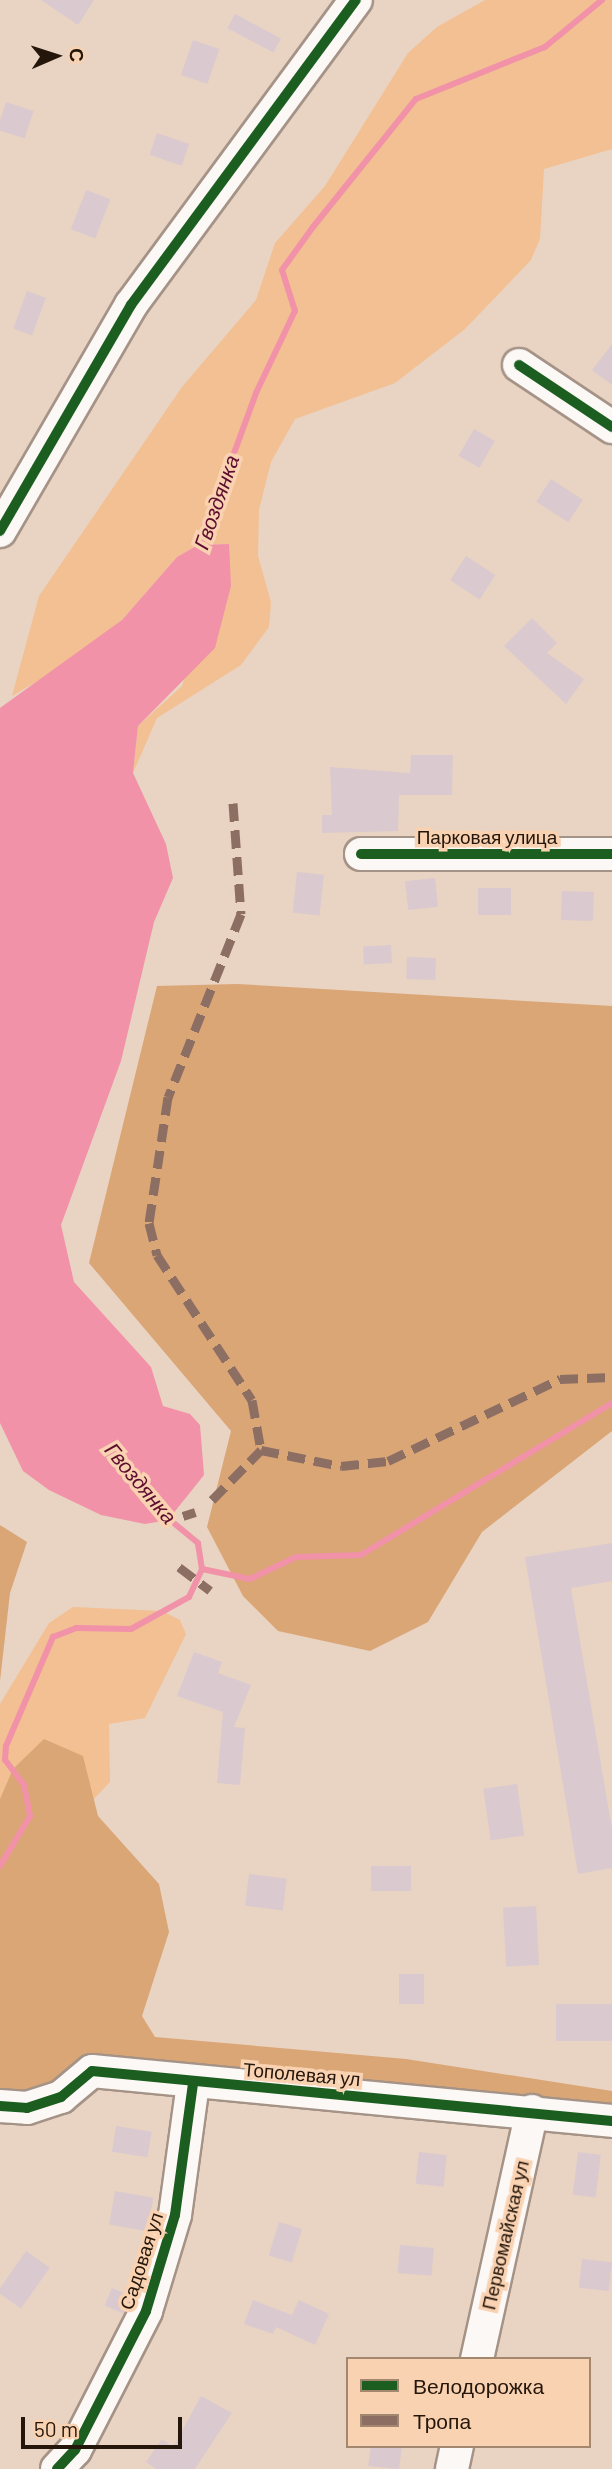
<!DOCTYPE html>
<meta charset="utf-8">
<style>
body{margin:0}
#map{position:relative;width:612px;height:2469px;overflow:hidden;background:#e9d3c2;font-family:Barlow,sans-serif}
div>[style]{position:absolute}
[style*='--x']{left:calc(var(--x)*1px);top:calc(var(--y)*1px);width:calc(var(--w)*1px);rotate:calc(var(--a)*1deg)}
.green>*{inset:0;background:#f2c093}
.forest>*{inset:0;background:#daa676}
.water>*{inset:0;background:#f192a8}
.stream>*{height:6px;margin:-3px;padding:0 3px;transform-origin:3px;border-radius:3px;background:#f192a8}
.building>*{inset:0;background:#dacad0;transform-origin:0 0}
.roads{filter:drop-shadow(2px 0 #a49386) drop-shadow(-2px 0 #a49386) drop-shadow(0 2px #a49386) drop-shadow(0 -2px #a49386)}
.minor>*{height:32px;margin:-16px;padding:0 16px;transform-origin:16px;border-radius:16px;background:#fcf8f6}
.quiet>*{height:9px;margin-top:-4.5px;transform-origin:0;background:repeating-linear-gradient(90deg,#8d6e63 0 18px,transparent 0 27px)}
.cycleway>*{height:10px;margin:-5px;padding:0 5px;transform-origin:5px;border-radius:5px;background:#1b5e20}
span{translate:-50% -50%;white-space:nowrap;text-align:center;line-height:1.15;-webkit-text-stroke:7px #f9d2b2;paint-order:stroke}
.street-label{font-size:19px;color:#24160a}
.water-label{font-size:21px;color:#5d0d2e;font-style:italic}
.legend{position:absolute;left:346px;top:2357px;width:245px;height:91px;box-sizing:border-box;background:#f9d2b2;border:2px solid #a4876f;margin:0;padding:9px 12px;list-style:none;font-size:21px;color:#24160a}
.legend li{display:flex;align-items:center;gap:14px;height:35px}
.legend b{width:35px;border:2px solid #a4876f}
.north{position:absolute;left:21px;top:21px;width:70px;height:70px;-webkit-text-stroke:5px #f9d2b2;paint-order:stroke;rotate:87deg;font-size:19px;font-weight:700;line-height:28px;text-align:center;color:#24160a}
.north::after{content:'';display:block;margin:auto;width:24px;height:32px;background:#24160a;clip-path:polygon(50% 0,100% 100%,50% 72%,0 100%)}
.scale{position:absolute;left:21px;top:2417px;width:161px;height:32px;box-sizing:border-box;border:4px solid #24160a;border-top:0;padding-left:9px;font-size:21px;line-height:24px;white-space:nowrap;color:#24160a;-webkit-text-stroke:5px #f9d2b2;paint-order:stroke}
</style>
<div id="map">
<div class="green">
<i style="clip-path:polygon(485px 0,612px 0,612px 149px,544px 169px,540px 239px,531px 260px,465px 329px,395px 383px,295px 419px,271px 462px,259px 510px,258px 556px,271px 602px,269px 627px,241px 665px,157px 718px,133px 773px,138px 726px,182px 686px,229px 544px,198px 545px,177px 557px,122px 620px,72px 661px,12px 696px,39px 596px,182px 387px,256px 300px,275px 243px,325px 186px,408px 53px,437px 27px)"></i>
<i style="clip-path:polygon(73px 1607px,162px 1611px,180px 1620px,186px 1634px,145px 1718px,109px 1724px,110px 1782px,0 1898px,0 1704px,49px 1623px)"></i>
</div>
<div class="forest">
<i style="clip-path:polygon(237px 984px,612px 1006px,612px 1431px,482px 1532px,428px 1622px,370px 1651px,278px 1631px,243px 1596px,207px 1527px,231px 1431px,89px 1263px,157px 986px)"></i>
<i style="clip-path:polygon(0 1525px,27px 1542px,10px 1593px,0 1681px)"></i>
<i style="clip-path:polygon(44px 1739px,83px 1756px,98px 1816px,159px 1884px,169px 1932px,142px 2016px,155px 2037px,406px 2059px,612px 2091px,612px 2125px,92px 2071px,0 2106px,0 1799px,13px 1769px)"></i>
</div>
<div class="water">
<i style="clip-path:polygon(229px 544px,231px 586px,215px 648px,138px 726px,133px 773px,166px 844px,173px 878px,154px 922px,121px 1061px,61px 1225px,74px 1282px,151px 1367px,163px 1406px,190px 1414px,200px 1425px,204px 1475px,168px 1520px,145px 1524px,101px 1515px,49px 1490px,23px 1471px,0 1423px,0 708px,122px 620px,177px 557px,198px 545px)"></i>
</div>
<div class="stream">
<i style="--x:198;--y:551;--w:168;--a:-69.8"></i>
<i style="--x:256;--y:393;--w:91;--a:-64.6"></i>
<i style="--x:295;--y:311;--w:43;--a:-107.6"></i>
<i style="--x:282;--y:270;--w:53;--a:-54.2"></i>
<i style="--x:313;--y:227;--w:164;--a:-51.2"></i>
<i style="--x:416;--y:99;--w:139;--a:-22"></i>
<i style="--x:545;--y:47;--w:74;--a:-39.5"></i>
<i style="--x:202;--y:1569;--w:49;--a:11.8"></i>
<i style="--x:250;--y:1579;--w:51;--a:-25.6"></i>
<i style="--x:296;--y:1557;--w:65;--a:-1.8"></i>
<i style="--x:361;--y:1555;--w:293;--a:-31.2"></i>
<i style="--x:0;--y:1866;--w:58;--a:-59"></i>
<i style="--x:30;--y:1816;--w:32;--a:-101"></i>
<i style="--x:24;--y:1785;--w:31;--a:-127"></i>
<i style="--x:5;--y:1760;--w:14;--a:-86"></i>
<i style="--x:6;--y:1746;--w:119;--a:-66.7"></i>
<i style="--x:53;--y:1637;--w:25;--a:-21"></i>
<i style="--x:76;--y:1628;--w:55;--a:1"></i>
<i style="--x:131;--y:1629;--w:66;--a:-28.9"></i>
<i style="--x:189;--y:1597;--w:31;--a:-65"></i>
<i style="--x:202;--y:1569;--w:26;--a:-99"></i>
<i style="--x:198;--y:1543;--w:44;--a:-140.5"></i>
</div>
<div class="building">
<i style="clip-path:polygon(41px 0,94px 0,78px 25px)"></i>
<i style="left:235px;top:14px;width:52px;height:16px;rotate:28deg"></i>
<i style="left:193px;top:40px;width:28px;height:37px;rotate:19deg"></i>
<i style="left:6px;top:102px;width:29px;height:29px;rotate:18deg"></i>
<i style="left:157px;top:133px;width:34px;height:23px;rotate:19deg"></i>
<i style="left:86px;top:190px;width:26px;height:42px;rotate:21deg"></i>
<i style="left:27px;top:291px;width:20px;height:40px;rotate:20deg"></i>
<i style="clip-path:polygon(612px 344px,612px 385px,592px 370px)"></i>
<i style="left:474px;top:429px;width:24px;height:31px;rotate:30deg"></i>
<i style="left:551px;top:479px;width:38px;height:27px;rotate:33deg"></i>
<i style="left:466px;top:556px;width:35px;height:29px;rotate:33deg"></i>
<i style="clip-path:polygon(532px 618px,557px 643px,547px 653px,584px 679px,566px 704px,504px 646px)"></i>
<i style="clip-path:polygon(411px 755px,453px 755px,452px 795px,399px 795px,398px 831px,322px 833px,322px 815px,332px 815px,330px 767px,410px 773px)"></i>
<i style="left:297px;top:872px;width:27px;height:41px;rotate:6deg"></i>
<i style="left:435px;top:878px;width:29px;height:30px;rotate:84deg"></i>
<i style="left:511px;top:888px;width:27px;height:33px;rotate:90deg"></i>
<i style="left:562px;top:891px;width:32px;height:29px;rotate:2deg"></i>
<i style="left:391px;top:945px;width:18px;height:28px;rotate:87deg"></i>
<i style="left:407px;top:957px;width:29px;height:22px;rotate:2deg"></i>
<i style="clip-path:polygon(612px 1543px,612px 1581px,571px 1588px,612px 1829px,612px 1868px,578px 1874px,525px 1557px)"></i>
<i style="clip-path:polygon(194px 1652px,222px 1662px,218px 1673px,251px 1685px,234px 1727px,245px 1728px,240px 1785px,217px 1783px,223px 1712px,177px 1696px)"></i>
<i style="left:517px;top:1784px;width:52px;height:34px;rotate:82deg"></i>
<i style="left:371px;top:1866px;width:40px;height:25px"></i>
<i style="left:249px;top:1874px;width:38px;height:32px;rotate:7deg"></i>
<i style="left:536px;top:1906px;width:59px;height:33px;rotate:87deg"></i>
<i style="left:399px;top:1974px;width:25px;height:30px"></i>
<i style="left:612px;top:2004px;width:37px;height:56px;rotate:90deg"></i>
<i style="left:116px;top:2126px;width:36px;height:26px;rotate:9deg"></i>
<i style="left:419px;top:2152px;width:28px;height:32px;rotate:6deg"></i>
<i style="left:578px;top:2152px;width:23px;height:43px;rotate:7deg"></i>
<i style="left:115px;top:2191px;width:39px;height:34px;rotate:10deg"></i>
<i style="left:279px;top:2222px;width:24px;height:35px;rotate:17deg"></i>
<i style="left:400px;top:2245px;width:34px;height:28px;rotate:5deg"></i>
<i style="left:26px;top:2251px;width:29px;height:50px;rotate:35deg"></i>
<i style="left:582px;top:2259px;width:30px;height:29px;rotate:6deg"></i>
<i style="left:112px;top:2288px;width:21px;height:19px;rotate:23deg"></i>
<i style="clip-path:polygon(253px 2300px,292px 2315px,299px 2300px,329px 2314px,315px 2345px,276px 2327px,273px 2334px,244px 2324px)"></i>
<i style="clip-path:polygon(201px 2396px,232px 2413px,195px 2469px,156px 2469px,146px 2462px,162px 2439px,173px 2447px)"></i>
<i style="clip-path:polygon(371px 2446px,402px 2446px,399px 2469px,368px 2466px)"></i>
</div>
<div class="roads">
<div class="minor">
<i style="--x:519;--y:365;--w:112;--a:33.7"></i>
<i style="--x:0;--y:531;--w:261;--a:-59.9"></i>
<i style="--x:131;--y:305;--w:379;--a:-53.6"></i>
<i style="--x:361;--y:854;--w:251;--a:0"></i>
<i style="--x:0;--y:2106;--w:27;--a:4"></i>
<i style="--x:27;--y:2108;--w:36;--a:-18"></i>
<i style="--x:61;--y:2097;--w:40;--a:-40"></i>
<i style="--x:92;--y:2071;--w:522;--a:5.49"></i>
<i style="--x:477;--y:2359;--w:254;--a:-77.5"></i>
<i style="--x:57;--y:2469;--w:26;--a:-47"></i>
<i style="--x:75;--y:2450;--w:156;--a:-62.9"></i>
<i style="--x:146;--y:2311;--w:100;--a:-73.2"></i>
<i style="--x:175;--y:2215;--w:132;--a:-82.2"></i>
<i style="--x:452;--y:2469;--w:24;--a:-78"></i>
</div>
</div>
<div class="quiet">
<i style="--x:233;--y:803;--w:111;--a:85.9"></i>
<i style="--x:241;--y:914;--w:197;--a:111.7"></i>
<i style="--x:168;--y:1097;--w:127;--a:98.6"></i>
<i style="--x:149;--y:1223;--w:33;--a:76"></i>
<i style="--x:157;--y:1255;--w:173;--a:56.8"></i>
<i style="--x:252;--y:1400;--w:51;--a:79.8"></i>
<i style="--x:212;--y:1500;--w:70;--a:-45.6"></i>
<i style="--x:261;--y:1450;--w:82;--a:11.3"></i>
<i style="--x:341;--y:1466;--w:47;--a:-6.1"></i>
<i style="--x:388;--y:1461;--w:191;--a:-25.5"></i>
<i style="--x:560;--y:1379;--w:52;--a:-2.2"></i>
<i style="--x:183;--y:1516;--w:13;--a:-18"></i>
<i style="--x:179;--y:1567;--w:39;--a:37"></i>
</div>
<div class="cycleway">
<i style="--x:519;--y:365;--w:112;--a:33.7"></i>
<i style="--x:0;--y:531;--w:261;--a:-59.9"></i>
<i style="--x:131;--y:305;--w:379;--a:-53.6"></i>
<i style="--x:361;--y:854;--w:251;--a:0"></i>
<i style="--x:0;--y:2106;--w:27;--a:4"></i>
<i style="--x:27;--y:2108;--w:36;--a:-18"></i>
<i style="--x:61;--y:2097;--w:40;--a:-40"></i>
<i style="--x:92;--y:2071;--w:522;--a:5.49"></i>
<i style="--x:57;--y:2469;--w:26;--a:-47"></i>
<i style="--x:75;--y:2450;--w:156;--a:-62.9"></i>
<i style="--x:146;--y:2311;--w:100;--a:-73.2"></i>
<i style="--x:175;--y:2215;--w:132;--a:-82.2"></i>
</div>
<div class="street-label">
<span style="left:487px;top:837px">Парковая улица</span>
<span style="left:302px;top:2074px;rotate:5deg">Тополевая ул</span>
<span style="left:505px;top:2235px;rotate:-77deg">Первомайская ул</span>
<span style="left:141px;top:2261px;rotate:-72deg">Садовая ул</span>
</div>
<div class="water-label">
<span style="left:216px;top:502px;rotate:-71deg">Гвоздянка</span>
<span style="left:141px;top:1483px;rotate:50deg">Гвоздянка</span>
</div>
<ul class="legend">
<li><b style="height:9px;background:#1b5e20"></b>Велодорожка</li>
<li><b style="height:9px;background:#8d6e63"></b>Тропа</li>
</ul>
<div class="north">С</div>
<div class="scale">50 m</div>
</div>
